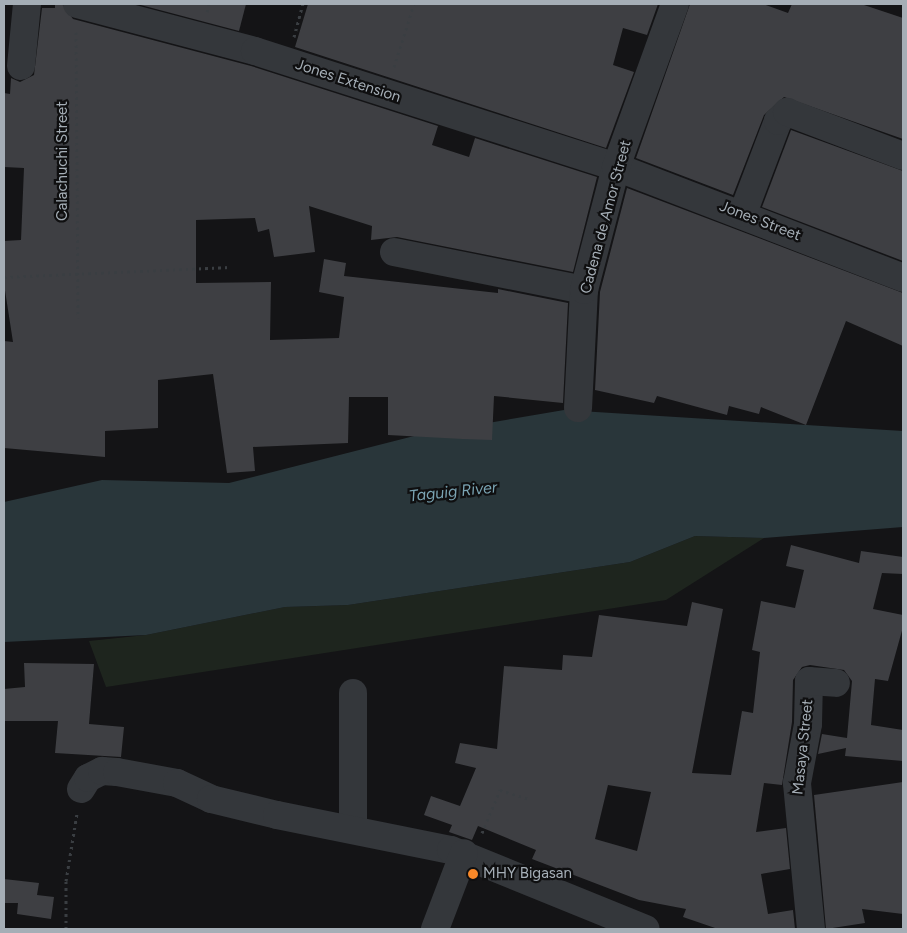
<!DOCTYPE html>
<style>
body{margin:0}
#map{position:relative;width:907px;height:933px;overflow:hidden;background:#141416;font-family:Figtree,sans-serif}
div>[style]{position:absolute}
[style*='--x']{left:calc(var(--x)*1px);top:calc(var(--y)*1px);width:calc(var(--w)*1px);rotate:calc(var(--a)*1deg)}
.green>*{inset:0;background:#1e251e}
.water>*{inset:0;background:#29363a}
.building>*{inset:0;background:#3e3f43}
.path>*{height:3px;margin-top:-1.5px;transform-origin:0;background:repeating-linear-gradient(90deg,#3a3e42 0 2.5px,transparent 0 6.5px)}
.minor>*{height:28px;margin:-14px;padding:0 14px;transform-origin:14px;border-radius:14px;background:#34373b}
.dots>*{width:14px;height:14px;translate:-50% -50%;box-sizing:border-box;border:2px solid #0f0f10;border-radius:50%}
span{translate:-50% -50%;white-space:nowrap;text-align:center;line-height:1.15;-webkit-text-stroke:4.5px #0f0f10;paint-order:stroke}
.street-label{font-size:15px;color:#a5aeb6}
.poi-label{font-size:15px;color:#a5aeb6}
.left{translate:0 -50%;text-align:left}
.water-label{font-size:16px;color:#7aa4b3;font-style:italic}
.frame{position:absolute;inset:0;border:5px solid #a5aeb6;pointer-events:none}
</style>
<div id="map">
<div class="green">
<i style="clip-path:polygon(695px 536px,764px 538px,666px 600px,106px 687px,89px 641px,146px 635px,285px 607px,348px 605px,630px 562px)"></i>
</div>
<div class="water">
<i style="clip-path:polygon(564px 410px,903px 431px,903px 527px,764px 538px,695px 536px,630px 562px,348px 605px,285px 607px,146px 635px,4px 642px,4px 502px,102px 480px,229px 483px,418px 435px)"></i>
</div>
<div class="building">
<i style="clip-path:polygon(55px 4px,62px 4px,73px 19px,251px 66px,438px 126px,432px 145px,469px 157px,475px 138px,597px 177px,573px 272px,397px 237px,371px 240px,372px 226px,309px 206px,315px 252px,274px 257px,269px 229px,258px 232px,255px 218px,196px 220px,196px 283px,271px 282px,270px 340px,339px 338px,344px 297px,319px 292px,324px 259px,346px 263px,344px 276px,498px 293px,498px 289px,568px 303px,563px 403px,494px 396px,492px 440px,463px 439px,388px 435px,388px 397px,349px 397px,348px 443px,253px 447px,255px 471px,227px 473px,213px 374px,158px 380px,158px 428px,105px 431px,105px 457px,4px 448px,4px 341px,13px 342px,4px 284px,4px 241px,21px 240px,24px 168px,4px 167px,4px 93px,10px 94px,11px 78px,20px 82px,34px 75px,42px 8px,55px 8px)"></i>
<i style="clip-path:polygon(137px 4px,246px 4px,239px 31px)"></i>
<i style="clip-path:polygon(308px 4px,658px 4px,647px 35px,623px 28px,613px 65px,634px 72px,606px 148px,295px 47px)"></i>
<i style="clip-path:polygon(690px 4px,763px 4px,788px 13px,792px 4px,861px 4px,903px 18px,903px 139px,784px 97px,764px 115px,733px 195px,636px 158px)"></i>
<i style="clip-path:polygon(791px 130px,903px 171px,903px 261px,762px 207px)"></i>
<i style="clip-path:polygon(627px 188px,903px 293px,903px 346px,846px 321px,806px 425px,761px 407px,759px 414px,729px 406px,727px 415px,657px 396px,654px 403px,595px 390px,600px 292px)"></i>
<i style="clip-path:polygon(evenodd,791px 545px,859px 563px,861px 551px,903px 557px,903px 574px,882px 573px,873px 609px,903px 615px,903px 627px,888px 681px,875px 679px,871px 725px,903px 730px,903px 761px,845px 756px,846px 748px,818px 754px,822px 734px,847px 738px,852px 681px,844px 670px,810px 665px,802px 667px,793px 680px,792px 722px,782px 785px,764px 783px,756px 832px,786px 828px,790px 869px,761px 874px,768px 914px,793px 910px,795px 929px,718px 929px,683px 917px,686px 909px,639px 900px,532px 859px,536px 850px,478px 826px,472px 840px,449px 832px,452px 825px,424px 815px,431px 796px,460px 806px,476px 768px,455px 763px,460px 743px,497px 749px,504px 666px,562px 670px,563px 655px,592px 657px,599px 615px,687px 626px,692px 602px,723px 609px,692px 773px,731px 775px,742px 711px,753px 713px,760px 652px,752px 650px,761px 601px,795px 608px,804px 570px,786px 566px,791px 545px,608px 785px,651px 792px,637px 851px,595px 839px,608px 785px)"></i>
<i style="clip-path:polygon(24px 663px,94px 664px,89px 724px,124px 727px,121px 757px,55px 753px,58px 721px,4px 721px,4px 689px,25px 687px)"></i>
<i style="clip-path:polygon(903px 782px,903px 914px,862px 909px,865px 923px,826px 929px,814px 795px)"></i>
<i style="clip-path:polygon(4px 879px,39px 883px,37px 895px,54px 897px,51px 919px,17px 914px,18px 903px,4px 903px)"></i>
</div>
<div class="path">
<i style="--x:207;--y:12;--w:8;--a:-76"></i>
<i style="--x:76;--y:32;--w:286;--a:89.6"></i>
<i style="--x:294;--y:37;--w:34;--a:-75"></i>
<i style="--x:394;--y:67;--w:66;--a:-72.4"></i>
<i style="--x:4;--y:277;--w:227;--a:-2.5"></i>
<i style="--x:482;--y:833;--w:47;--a:-67.3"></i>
<i style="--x:500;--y:790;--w:31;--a:17"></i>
<i style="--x:66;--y:929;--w:48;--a:-90"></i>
<i style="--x:66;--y:881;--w:69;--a:-80.8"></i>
</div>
<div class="minor">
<i style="--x:77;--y:4;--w:184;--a:14.8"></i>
<i style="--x:255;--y:51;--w:379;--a:17.8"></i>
<i style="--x:616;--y:167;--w:308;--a:21.1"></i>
<i style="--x:21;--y:66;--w:62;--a:-84.5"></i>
<i style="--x:743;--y:213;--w:98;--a:-69.2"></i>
<i style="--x:778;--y:121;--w:13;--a:-45"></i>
<i style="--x:787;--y:112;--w:124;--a:20.8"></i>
<i style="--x:394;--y:252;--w:194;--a:11.3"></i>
<i style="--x:578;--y:408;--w:118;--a:-87.1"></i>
<i style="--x:584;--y:290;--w:127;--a:-75.4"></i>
<i style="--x:616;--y:167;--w:173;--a:-70.1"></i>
<i style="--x:353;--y:693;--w:135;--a:90"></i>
<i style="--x:81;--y:789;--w:13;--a:-58"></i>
<i style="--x:88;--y:778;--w:16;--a:-27"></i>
<i style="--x:102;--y:771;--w:15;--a:4"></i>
<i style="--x:117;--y:772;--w:61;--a:10.4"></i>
<i style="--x:177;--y:783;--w:38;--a:25"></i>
<i style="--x:211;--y:799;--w:68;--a:13.6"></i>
<i style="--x:277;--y:815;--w:177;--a:11.4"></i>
<i style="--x:451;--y:850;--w:210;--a:22.1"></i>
<i style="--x:435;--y:929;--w:81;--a:-69.1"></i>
<i style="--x:811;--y:929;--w:147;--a:-95.5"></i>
<i style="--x:797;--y:783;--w:60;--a:-79.4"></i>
<i style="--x:808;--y:724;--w:43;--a:-88.7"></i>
<i style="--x:809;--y:681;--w:27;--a:4"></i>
</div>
<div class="dots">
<i style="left:473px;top:874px;background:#f88829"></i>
</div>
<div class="street-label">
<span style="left:348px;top:81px;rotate:18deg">Jones Extension</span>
<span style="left:63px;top:161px;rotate:-90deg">Calachuchi Street</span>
<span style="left:606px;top:217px;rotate:-75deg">Cadena de Amor Street</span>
<span style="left:760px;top:221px;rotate:21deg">Jones Street</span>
<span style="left:803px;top:747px;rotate:-84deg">Masaya Street</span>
</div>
<div class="poi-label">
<span class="left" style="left:483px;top:874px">MHY Bigasan</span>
</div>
<div class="water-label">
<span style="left:453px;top:492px;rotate:-6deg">Taguig River</span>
</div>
<div class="frame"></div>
</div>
